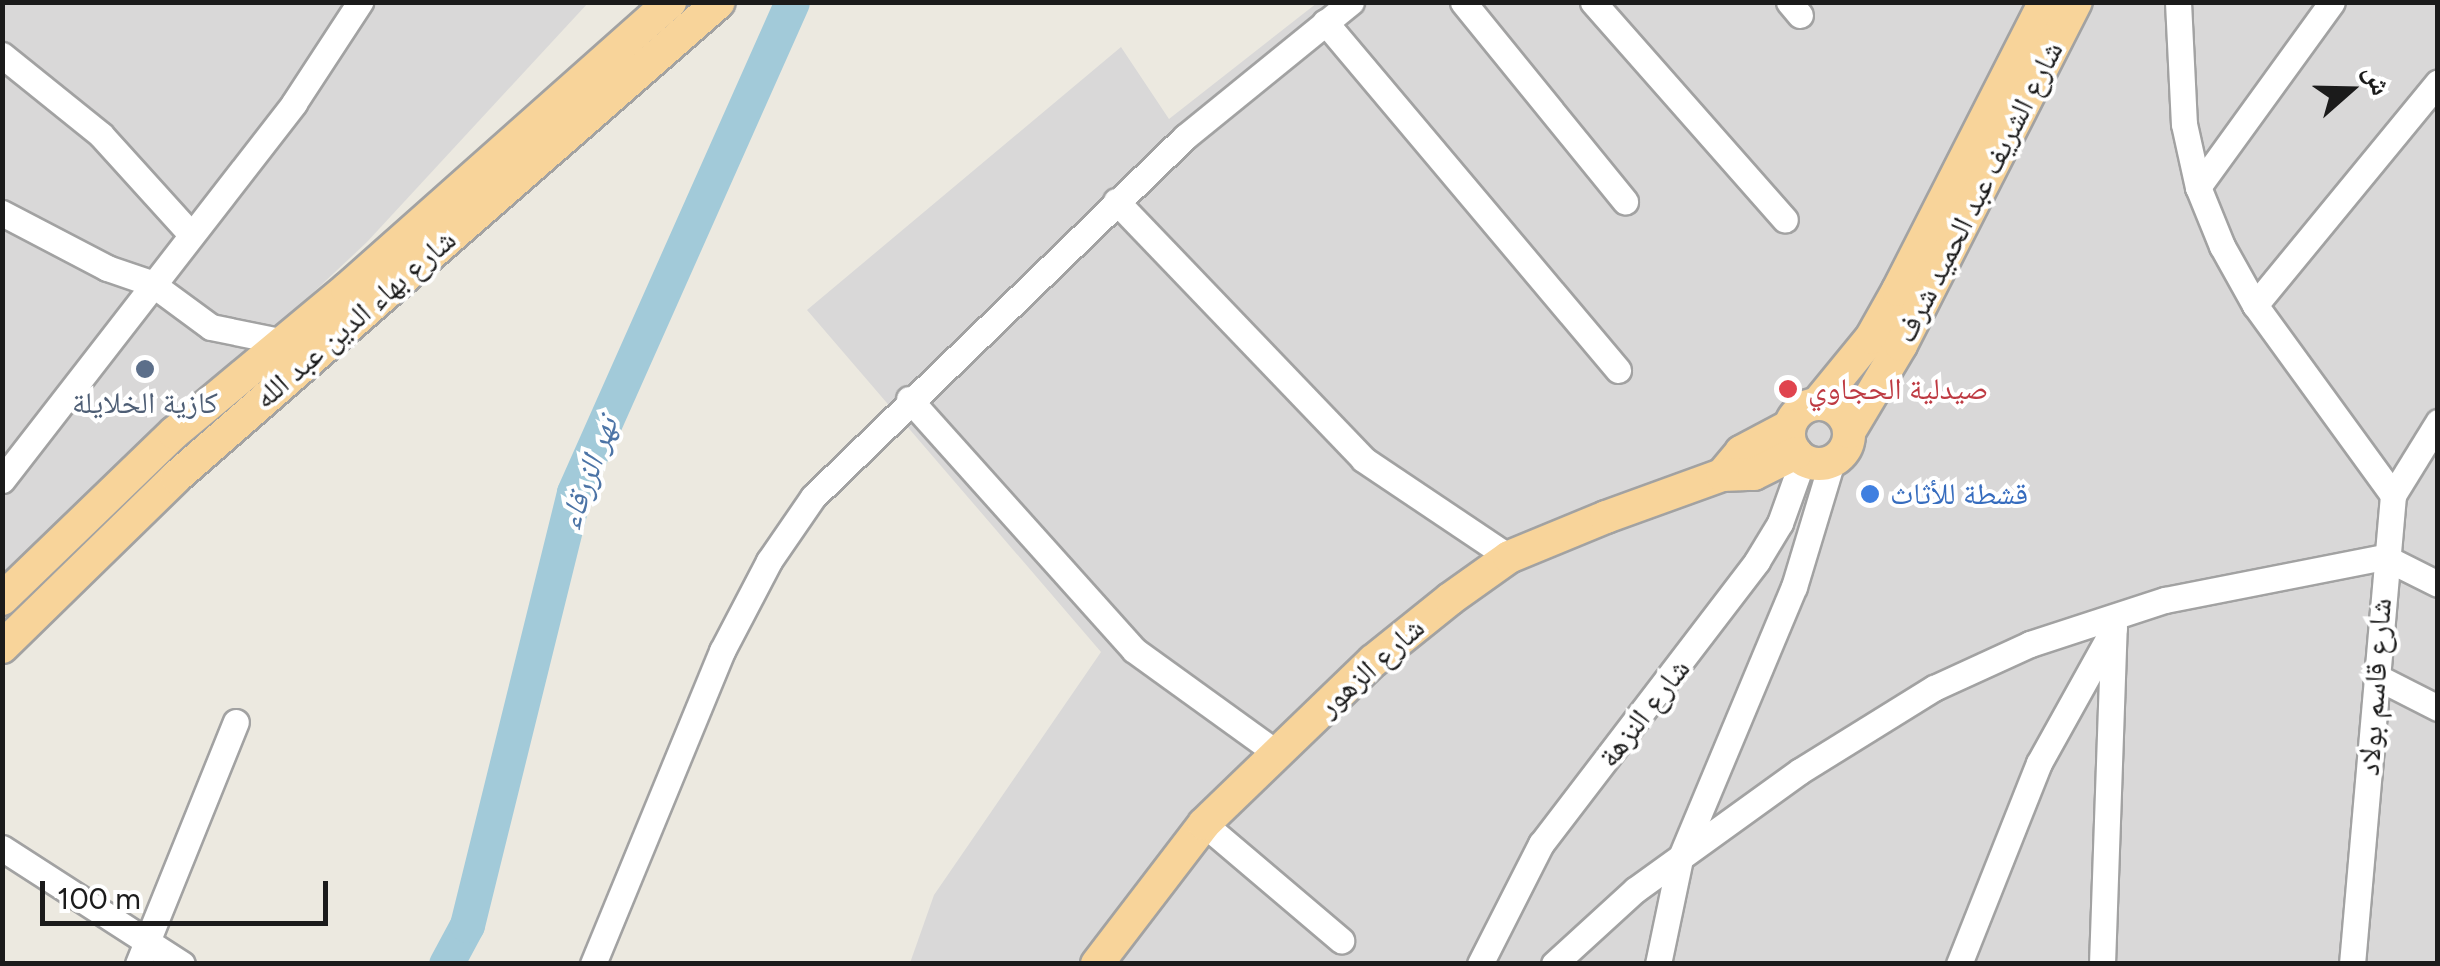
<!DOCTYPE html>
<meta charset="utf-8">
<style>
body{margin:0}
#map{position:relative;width:2440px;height:966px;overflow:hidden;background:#ece9e0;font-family:Figtree,"Noto Naskh Arabic",sans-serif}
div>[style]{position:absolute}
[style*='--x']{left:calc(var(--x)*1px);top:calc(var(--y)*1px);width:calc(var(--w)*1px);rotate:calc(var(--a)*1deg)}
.residential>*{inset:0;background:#d9d8d8}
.river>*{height:35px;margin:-17.5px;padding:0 17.5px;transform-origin:17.5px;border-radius:17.5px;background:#a2cad9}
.roads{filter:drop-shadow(2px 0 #a2a2a2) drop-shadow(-2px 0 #a2a2a2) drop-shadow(0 2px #a2a2a2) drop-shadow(0 -2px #a2a2a2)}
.minor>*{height:25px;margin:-12.5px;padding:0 12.5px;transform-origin:12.5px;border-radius:12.5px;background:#fff}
.major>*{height:32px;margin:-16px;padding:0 16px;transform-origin:16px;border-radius:16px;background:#f8d49a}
.major>.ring{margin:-16px;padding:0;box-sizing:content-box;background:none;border:32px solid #f8d49a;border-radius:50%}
.dots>*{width:28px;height:28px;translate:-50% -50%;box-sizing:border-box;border:5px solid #fff;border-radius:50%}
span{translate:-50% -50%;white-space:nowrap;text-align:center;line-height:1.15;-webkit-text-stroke:8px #fff;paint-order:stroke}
.street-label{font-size:30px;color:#1b1b1b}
.health-label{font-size:30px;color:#be3a42}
.left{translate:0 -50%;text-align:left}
.service-label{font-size:30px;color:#4e5e75}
.shop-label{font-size:30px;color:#366cbe}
.water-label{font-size:32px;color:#4c74a6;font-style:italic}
.frame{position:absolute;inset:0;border:5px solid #1b1b1b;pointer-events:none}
.north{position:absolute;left:2300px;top:40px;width:100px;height:100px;-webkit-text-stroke:8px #fff;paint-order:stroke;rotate:70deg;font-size:28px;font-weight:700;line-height:40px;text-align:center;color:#1b1b1b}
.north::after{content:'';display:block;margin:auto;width:35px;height:45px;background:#1b1b1b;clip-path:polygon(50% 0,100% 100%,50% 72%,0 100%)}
.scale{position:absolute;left:40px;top:881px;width:288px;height:45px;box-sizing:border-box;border:5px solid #1b1b1b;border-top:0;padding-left:12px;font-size:30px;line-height:35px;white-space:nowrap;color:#1b1b1b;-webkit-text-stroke:8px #fff;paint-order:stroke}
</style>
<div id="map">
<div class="residential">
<i style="clip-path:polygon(3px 3px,588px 3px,367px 242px,3px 584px)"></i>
<i style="clip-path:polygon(1317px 3px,2437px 3px,2437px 963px,910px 963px,934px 895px,1101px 652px,807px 310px,1121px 47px,1169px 119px)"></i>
</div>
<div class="river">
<i style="--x:446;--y:964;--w:44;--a:-61.7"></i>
<i style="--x:467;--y:925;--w:446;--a:-76.1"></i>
<i style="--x:574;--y:492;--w:536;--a:-66.02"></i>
</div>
<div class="roads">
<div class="minor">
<i style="--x:1463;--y:2;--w:257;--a:50.9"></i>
<i style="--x:1593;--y:2;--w:290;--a:48.6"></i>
<i style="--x:1789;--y:2;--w:17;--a:50"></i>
<i style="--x:2178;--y:2;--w:122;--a:87.2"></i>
<i style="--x:2184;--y:124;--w:65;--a:77.5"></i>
<i style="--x:2198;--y:187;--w:64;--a:67.9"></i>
<i style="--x:2222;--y:246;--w:68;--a:60.8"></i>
<i style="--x:2255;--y:305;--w:235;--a:54"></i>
<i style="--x:1325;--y:22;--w:455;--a:49.9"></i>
<i style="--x:2;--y:55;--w:127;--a:38.9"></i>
<i style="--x:101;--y:135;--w:132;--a:47.8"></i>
<i style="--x:2198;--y:187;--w:228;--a:-54.1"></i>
<i style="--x:1116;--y:201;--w:357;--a:46.2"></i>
<i style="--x:1363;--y:459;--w:176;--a:33.9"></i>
<i style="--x:2;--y:213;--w:119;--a:27.6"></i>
<i style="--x:107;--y:268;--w:46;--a:18.8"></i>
<i style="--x:151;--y:283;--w:74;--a:36.3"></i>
<i style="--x:211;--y:327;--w:75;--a:11.6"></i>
<i style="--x:2255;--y:305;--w:288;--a:-50.6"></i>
<i style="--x:909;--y:399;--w:337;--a:48.1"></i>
<i style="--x:1134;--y:650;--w:176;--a:35.8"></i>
<i style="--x:2;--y:480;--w:477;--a:-52.2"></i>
<i style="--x:294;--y:103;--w:121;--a:-56.8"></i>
<i style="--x:2379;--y:678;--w:66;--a:27"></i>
<i style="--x:1204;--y:824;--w:180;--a:40.3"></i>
<i style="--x:2;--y:848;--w:214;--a:32.8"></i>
<i style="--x:138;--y:964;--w:261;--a:-68"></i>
<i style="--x:593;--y:964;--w:339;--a:-67.6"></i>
<i style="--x:722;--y:651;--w:102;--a:-62.4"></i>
<i style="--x:769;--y:561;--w:78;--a:-55.5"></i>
<i style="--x:813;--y:497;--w:518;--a:-44.06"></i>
<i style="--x:1185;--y:137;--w:214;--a:-39.1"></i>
<i style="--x:1480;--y:964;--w:135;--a:-63.1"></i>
<i style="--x:1541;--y:844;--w:356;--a:-52.6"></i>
<i style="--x:1757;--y:561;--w:44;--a:-58.8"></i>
<i style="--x:1780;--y:523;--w:68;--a:-70.2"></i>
<i style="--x:1554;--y:964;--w:110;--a:-42.4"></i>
<i style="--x:1635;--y:890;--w:203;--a:-35.8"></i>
<i style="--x:1800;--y:771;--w:158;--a:-31.8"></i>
<i style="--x:1934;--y:688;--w:106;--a:-24.6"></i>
<i style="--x:2030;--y:644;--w:142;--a:-18.1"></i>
<i style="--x:2165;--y:600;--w:223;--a:-11.1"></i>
<i style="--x:2384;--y:557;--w:60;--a:26.6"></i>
<i style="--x:1658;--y:964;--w:107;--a:-78.2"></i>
<i style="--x:1680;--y:859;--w:295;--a:-67.3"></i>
<i style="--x:1794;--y:587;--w:132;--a:-73.2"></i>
<i style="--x:1959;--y:964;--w:216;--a:-68.3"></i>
<i style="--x:2039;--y:763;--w:154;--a:-60.9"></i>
<i style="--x:2102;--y:964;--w:340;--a:-88"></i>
<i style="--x:2352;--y:964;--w:471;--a:-85"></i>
<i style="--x:2393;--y:495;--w:86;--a:-58.3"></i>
</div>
<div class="major">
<i style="--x:1817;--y:404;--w:85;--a:-50.7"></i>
<i style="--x:1871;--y:338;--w:55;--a:-60.6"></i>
<i style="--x:1898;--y:290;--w:323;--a:-63"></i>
<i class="ring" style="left:1789px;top:404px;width:28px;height:28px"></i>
<i style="--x:1849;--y:432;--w:101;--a:-59.1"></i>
<i style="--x:1901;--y:345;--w:385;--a:-63"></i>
<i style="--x:1722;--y:475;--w:30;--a:-50"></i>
<i style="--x:1741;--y:452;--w:55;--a:-28"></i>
<i style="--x:2;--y:599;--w:239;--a:-44"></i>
<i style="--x:174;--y:433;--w:225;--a:-39.8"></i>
<i style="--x:347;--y:289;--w:432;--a:-41.6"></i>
<i style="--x:2;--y:647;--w:243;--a:-44.3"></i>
<i style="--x:176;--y:477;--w:721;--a:-41.18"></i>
<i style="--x:1097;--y:964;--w:176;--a:-52.6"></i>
<i style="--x:1204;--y:824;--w:235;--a:-44"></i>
<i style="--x:1373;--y:661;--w:99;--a:-38.8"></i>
<i style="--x:1450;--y:599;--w:72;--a:-35.4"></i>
<i style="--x:1509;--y:557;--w:105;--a:-22.4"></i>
<i style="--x:1606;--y:517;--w:123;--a:-19.9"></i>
<i style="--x:1722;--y:475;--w:32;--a:-2"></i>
<i style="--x:1754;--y:474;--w:47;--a:-26.6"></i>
</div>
</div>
<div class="dots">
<i style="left:145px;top:369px;background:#5c6f8a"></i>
<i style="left:1788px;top:389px;background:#e0444e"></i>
<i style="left:1870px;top:494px;background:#3f7fe0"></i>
</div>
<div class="street-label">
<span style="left:1979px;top:192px;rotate:-63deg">شارع الشريف عبد الحميد شرف</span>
<span style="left:355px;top:319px;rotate:-41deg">شارع بهاء الدين عبد الله</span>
<span style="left:1371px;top:667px;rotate:-42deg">شارع الزهور</span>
<span style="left:2375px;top:687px;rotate:-86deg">شارع قاسم بولاد</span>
<span style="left:1644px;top:713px;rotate:-52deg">شارع النزهة</span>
</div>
<div class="health-label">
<span class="left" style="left:1808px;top:389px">صيدلية الحجاوي</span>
</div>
<div class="service-label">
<span style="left:145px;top:403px">كازية الخلايلة</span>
</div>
<div class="shop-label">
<span class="left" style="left:1890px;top:494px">قشطة للأثاث</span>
</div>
<div class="water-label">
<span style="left:588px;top:473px;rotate:-70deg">نهر الزرقاء</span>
</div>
<div class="frame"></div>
<div class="north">ش</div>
<div class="scale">100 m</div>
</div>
